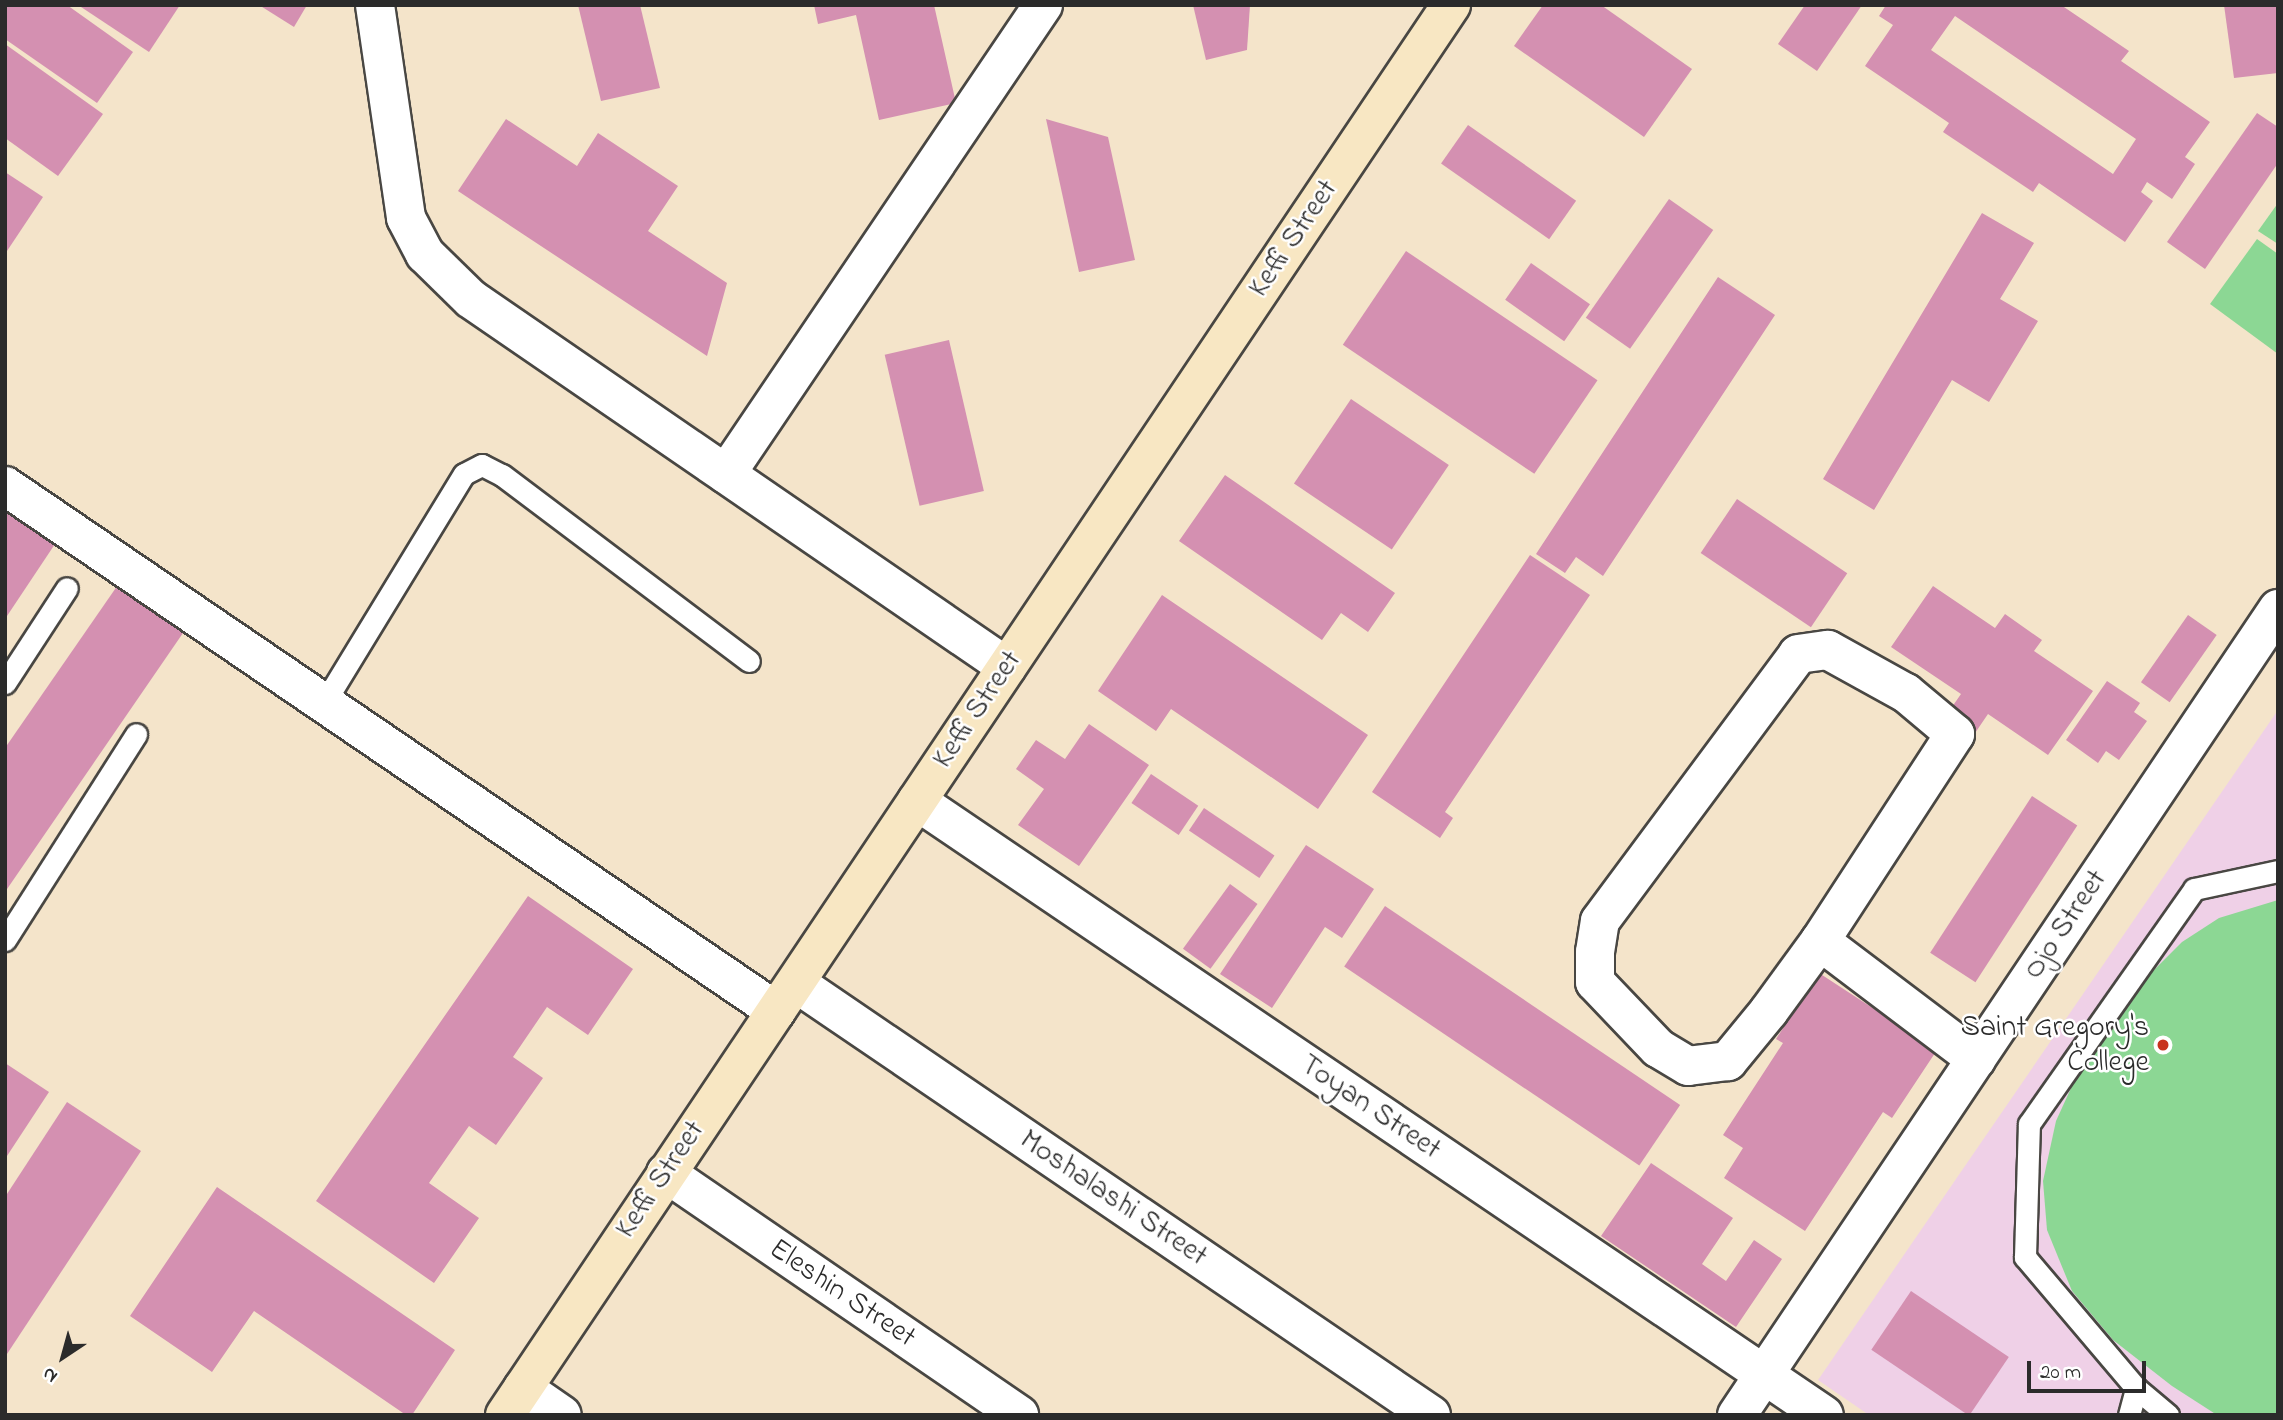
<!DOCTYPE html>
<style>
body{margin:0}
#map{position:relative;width:2283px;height:1420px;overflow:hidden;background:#f4e4ca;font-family:"Indie Flower",sans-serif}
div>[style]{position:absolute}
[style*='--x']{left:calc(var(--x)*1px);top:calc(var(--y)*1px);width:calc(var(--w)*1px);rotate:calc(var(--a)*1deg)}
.built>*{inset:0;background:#efd0e7}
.green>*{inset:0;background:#8cd794}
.building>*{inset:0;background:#d490b1;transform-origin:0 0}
.roads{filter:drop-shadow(2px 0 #494743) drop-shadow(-2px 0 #494743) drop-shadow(0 2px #494743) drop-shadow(0 -2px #494743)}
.service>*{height:21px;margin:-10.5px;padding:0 10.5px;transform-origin:10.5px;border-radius:10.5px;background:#fff}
.minor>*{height:38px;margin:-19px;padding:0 19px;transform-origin:19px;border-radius:19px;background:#fff}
.secondary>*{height:38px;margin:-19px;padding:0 19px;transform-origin:19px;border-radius:19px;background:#f8e7c3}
.dots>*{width:19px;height:19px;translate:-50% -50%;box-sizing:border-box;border:4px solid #fff;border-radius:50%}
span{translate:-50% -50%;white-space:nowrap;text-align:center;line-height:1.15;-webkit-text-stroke:5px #fff;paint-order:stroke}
.street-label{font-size:30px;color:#2b2b2b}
.poi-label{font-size:30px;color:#2b2b2b}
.right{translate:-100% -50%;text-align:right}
.frame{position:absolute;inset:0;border:7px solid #2b2b2b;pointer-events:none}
.north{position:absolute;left:28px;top:1322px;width:70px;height:70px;-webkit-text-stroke:5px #fff;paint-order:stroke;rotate:216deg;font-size:19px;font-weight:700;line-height:28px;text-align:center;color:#2b2b2b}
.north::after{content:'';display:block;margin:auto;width:24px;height:32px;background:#2b2b2b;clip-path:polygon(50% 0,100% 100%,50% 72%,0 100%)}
.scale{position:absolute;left:2027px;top:1361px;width:119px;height:32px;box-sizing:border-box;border:4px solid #2b2b2b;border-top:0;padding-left:9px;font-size:21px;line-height:24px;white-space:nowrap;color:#2b2b2b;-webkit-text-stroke:5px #fff;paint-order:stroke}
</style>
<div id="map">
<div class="built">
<i style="clip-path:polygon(2278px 710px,2278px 1415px,1869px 1415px,1818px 1380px)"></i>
</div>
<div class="green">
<i style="clip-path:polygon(2278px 203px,2278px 244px,2258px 231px)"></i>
<i style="clip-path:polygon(2257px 239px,2278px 254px,2278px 354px,2210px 304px)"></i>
<i style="clip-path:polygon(2278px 900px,2278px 1415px,2217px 1415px,2172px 1386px,2113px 1340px,2072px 1291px,2047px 1230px,2043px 1181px,2056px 1121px,2082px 1064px,2135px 989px,2182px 942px,2219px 918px)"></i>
</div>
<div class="building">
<i style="clip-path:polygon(5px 5px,67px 5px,133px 52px,97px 103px,5px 39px)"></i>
<i style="clip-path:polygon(78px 5px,180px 5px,149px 52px)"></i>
<i style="clip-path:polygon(259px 5px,307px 5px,294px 27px)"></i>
<i style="clip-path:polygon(578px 5px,640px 5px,660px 88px,601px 101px)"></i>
<i style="clip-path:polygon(814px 5px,934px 5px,956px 103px,879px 120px,856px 15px,818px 24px)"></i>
<i style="clip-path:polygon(1193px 5px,1250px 5px,1247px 50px,1206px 60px)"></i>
<i style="clip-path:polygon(1543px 5px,1601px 5px,1692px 69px,1644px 137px,1514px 46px)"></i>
<i style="clip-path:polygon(1805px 5px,1862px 5px,1817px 71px,1778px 44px)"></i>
<i style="clip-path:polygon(evenodd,1886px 5px,2061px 5px,2129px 51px,2121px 61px,2210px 122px,2185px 157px,2195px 164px,2172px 199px,2147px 182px,2141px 192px,2153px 201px,2125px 242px,2039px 183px,2033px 192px,1943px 132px,1949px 123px,1865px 66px,1893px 25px,1879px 16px,1886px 5px,1955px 16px,2136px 139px,2113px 174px,1931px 50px,1955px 16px)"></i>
<i style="clip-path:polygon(2224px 5px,2278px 5px,2278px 73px,2234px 78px)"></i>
<i style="clip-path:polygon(5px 44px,103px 114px,58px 176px,5px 138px)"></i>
<i style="clip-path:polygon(2257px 113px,2278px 127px,2278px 163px,2205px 269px,2167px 242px)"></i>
<i style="clip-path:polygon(506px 119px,577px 166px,598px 133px,678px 186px,648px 231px,727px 283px,707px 356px,458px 191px)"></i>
<i style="clip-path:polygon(1046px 119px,1108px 137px,1135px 260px,1079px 272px)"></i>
<i style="left:1468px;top:125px;width:132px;height:47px;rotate:35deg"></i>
<i style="clip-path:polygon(5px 172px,43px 197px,5px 254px)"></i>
<i style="left:1669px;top:199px;width:54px;height:145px;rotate:35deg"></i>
<i style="clip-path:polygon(1982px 213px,2034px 243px,2000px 299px,2038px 321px,1989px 402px,1952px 380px,1874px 510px,1823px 479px)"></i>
<i style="left:1406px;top:251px;width:231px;height:113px;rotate:34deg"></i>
<i style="left:1531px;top:263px;width:72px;height:45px;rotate:35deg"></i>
<i style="clip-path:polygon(1718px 277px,1775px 315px,1603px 576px,1576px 557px,1565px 573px,1536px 554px)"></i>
<i style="left:949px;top:340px;width:155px;height:66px;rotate:77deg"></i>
<i style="left:1351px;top:399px;width:118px;height:102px;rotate:34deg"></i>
<i style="clip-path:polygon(1225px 475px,1395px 593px,1368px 632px,1341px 613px,1322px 640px,1179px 541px)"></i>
<i style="clip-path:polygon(5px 498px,61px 535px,5px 619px)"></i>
<i style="left:1737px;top:499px;width:133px;height:65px;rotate:34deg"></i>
<i style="clip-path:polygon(1530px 555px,1590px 595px,1445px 812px,1453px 818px,1440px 838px,1372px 792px)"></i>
<i style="clip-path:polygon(122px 579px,194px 617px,5px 892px,5px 748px)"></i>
<i style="clip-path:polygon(1933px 586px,1995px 628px,2005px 614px,2042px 640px,2034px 651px,2093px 691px,2048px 755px,1988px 714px,1973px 736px,1945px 717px,1961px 694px,1891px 647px)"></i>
<i style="clip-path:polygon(1162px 595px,1368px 735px,1318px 809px,1171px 709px,1156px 731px,1098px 691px)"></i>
<i style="left:2188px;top:615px;width:35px;height:82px;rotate:35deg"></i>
<i style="clip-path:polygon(2107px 681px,2140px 703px,2134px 712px,2147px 721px,2119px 760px,2106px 751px,2098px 763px,2066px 740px)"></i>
<i style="clip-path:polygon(1089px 724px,1149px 765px,1079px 866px,1018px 825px,1044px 789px,1016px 769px,1036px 740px,1065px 759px)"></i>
<i style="left:1151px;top:774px;width:57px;height:35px;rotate:34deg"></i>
<i style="left:2032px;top:796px;width:54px;height:187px;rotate:33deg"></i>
<i style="left:1204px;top:808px;width:85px;height:27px;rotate:34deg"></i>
<i style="clip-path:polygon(1306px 845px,1374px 889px,1342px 938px,1325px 927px,1272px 1008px,1220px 974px)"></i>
<i style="left:1230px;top:884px;width:34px;height:80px;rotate:36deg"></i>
<i style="clip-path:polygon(528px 896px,633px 969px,588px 1035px,547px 1007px,513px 1057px,543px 1078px,496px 1145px,469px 1126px,429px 1183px,479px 1218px,434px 1283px,316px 1201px)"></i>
<i style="left:1385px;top:906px;width:356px;height:73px;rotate:34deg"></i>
<i style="clip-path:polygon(1819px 973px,1937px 1050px,1892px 1118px,1883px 1112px,1805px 1231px,1724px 1178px,1743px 1148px,1723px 1135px,1783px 1043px,1776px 1039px)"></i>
<i style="clip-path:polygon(5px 1063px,49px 1092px,5px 1159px)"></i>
<i style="clip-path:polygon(67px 1102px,141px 1151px,5px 1357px,5px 1197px)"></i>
<i style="clip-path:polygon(1651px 1163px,1733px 1218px,1702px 1264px,1726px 1281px,1754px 1240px,1782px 1259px,1736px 1327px,1601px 1236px)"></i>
<i style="clip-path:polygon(217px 1187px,455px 1350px,412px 1415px,406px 1415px,254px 1311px,212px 1372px,130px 1316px)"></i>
<i style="left:1911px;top:1291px;width:118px;height:71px;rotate:34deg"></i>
</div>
<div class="roads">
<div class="service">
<i style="--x:5;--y:683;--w:113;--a:-56.9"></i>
<i style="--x:324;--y:703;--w:268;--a:-58.6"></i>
<i style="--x:464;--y:474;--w:20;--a:-27"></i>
<i style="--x:482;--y:465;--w:22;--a:27"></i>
<i style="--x:502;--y:475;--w:309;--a:37"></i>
<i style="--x:5;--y:940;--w:244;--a:-57.5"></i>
<i style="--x:2136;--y:1388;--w:42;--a:40.2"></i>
<i style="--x:2129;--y:1415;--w:28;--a:-75"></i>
<i style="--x:2136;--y:1388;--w:172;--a:-130.3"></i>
<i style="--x:2025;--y:1257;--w:133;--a:-88.3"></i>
<i style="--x:2029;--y:1124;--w:287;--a:-54.9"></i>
<i style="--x:2194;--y:889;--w:86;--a:-12.1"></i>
</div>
<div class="minor">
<i style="--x:375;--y:5;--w:215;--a:81.7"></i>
<i style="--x:406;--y:218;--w:41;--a:62.2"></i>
<i style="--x:425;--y:254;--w:64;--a:44.4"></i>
<i style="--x:471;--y:299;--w:650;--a:34.47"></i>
<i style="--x:726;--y:474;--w:566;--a:-55.94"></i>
<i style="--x:5;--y:486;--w:933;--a:34.25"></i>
<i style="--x:1828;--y:650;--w:89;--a:28.9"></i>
<i style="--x:1906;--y:693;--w:64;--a:39.9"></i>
<i style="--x:1955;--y:734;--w:247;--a:123.1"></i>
<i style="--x:1820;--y:941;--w:87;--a:126.1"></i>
<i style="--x:1769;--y:1011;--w:65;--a:129.4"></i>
<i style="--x:1728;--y:1061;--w:40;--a:172.9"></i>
<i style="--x:1688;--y:1066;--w:35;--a:-149"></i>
<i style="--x:1658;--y:1048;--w:91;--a:-133.7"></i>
<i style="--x:1595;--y:982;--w:30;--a:-90"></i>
<i style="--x:1595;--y:952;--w:31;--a:-81"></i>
<i style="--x:1600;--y:921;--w:332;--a:-53.4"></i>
<i style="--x:1798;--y:654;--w:30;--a:-8"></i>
<i style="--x:917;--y:801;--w:1095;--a:34.1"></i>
<i style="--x:1820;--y:941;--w:196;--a:37.1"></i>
<i style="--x:796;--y:983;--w:768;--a:34.23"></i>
<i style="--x:666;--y:1173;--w:428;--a:34.4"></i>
<i style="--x:523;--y:1388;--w:47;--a:34.7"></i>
<i style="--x:1737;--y:1415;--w:971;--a:-56.13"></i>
</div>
<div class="secondary">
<i style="--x:505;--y:1415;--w:1698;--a:-56.14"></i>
</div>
</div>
<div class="dots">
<i style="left:2163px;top:1045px;background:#c8321e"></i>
</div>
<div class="street-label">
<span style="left:1294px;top:239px;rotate:-56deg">Keffi Street</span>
<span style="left:978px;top:710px;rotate:-56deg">Keffi Street</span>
<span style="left:2066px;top:925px;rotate:-56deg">Ojo Street</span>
<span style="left:1370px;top:1108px;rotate:34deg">Toyan Street</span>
<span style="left:661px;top:1180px;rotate:-56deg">Keffi Street</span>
<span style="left:1113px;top:1199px;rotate:34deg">Moshalashi Street</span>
<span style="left:842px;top:1294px;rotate:34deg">Eleshin Street</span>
</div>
<div class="poi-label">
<span class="right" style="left:2149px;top:1045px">Saint Gregory's<br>College</span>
</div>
<div class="frame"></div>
<div class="north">N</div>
<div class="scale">20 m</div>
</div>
